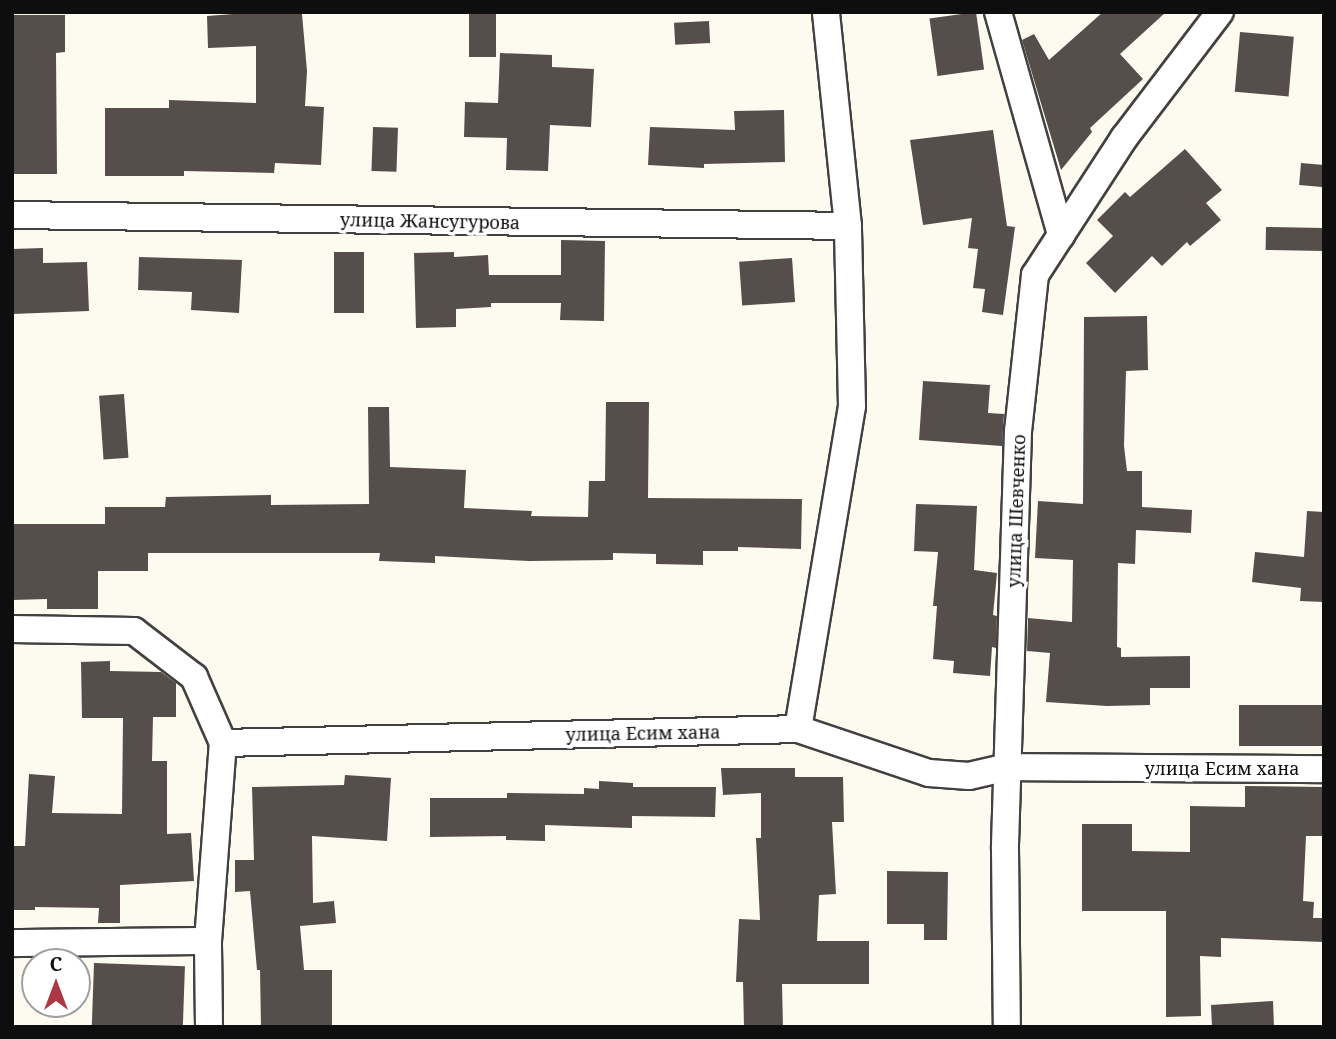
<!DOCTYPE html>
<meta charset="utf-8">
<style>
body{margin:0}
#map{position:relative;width:1336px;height:1039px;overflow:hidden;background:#fdfaf0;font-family:"Noto Serif",serif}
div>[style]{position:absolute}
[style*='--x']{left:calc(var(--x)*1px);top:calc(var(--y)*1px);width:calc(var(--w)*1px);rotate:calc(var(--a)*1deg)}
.building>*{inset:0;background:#554e4b;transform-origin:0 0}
.roads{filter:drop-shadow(2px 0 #414141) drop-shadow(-2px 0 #414141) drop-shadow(0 2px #414141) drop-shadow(0 -2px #414141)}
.street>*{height:26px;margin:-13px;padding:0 13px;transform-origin:13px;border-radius:13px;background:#fff}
span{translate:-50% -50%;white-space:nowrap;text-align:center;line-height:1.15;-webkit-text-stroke:7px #fff;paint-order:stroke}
.street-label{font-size:18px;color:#0e0e0e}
.frame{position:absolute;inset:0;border:14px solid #0e0e0e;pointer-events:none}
.north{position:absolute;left:21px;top:948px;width:70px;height:70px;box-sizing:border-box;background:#fff;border:2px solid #9f9f9f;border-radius:50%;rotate:0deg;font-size:19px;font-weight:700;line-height:28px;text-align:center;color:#0e0e0e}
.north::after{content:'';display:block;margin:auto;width:24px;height:32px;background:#ac3745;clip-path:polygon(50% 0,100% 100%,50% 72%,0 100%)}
</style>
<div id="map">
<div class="building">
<i style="clip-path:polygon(258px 12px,302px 14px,307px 71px,305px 106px,324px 107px,321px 165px,275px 163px,274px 173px,184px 171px,184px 176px,105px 176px,105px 108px,169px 108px,169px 100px,256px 103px,256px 46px,208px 48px,207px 16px)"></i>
<i style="left:469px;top:12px;width:27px;height:45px"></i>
<i style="left:976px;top:12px;width:58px;height:47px;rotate:82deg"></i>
<i style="clip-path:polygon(1103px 12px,1166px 12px,1120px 54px,1143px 79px,1090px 128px,1092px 132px,1061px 170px,1022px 40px,1034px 34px,1049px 60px)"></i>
<i style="clip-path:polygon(12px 15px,65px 15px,65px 52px,56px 53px,57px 174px,12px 174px)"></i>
<i style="left:709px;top:21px;width:22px;height:35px;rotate:87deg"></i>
<i style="left:1240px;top:32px;width:54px;height:60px;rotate:5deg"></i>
<i style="clip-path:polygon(500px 53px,552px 55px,552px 67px,594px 69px,591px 127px,550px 125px,548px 171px,506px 170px,507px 138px,464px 137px,465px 102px,498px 103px)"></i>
<i style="clip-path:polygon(784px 110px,785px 162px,704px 164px,704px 168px,648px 165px,650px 127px,735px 130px,734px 111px)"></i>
<i style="left:373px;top:127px;width:25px;height:44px;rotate:2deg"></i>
<i style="clip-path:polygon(993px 130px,1007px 226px,1015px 227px,1003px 315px,982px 312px,985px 289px,973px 288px,978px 249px,968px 248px,972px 218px,923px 225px,910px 140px)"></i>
<i style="clip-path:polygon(1185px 149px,1222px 190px,1206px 203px,1221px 220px,1190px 246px,1187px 242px,1162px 266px,1152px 256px,1115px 293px,1086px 263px,1113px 236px,1097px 220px,1125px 192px,1130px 197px)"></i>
<i style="left:1301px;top:163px;width:23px;height:22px;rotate:5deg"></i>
<i style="left:1266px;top:227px;width:58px;height:23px;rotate:1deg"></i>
<i style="clip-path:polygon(561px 240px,605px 241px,604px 321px,560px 320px,561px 303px,491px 303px,491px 307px,456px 309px,456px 327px,416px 328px,414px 253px,454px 252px,454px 257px,488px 255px,489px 275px,561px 275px)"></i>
<i style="clip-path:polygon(43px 248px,43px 263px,87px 262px,89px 311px,12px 314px,12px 249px)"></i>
<i style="left:364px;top:252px;width:61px;height:30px;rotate:90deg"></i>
<i style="clip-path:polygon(139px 257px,242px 260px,239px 313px,191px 310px,192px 292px,138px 290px)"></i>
<i style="left:792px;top:258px;width:44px;height:53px;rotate:86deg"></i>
<i style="clip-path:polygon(1147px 316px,1148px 370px,1126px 371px,1124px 446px,1127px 471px,1142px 471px,1142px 507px,1192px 510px,1191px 533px,1136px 530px,1135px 564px,1118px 563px,1117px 647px,1121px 648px,1121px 657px,1190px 656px,1190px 688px,1150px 688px,1150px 705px,1107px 706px,1046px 702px,1050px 653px,1027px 651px,1028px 618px,1072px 622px,1073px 560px,1035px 558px,1038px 501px,1083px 504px,1084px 317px)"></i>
<i style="clip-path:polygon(923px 381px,990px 385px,988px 413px,1004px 414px,1002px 446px,919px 440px)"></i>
<i style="left:124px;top:394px;width:64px;height:25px;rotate:86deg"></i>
<i style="clip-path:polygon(606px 402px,649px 402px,648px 498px,802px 499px,801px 549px,738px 547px,738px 551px,703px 551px,703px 565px,656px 564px,656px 554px,613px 553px,613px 560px,529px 561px,435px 556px,435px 563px,379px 561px,380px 553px,148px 553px,148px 571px,98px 571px,98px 609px,47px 609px,47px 599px,12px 600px,12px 524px,105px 524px,105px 507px,165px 507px,166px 497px,271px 495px,271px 505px,369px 504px,368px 407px,389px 407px,390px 467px,466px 470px,464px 508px,532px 511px,531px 516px,588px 517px,589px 481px,605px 481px)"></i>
<i style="clip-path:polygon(916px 504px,977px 506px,974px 570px,997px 573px,993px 615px,997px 616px,996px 648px,992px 647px,990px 676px,953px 673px,954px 661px,933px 659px,937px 606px,933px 606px,938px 552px,914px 551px)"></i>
<i style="clip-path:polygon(1307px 511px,1324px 512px,1324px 602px,1300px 601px,1301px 588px,1252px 582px,1255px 552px,1304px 557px)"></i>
<i style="clip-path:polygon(110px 661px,110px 671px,161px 672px,176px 683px,176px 717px,153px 717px,152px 761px,167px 761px,167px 834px,191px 833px,194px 881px,120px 885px,120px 923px,98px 923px,99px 908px,35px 907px,35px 910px,12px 910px,12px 846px,25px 846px,29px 774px,55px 776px,52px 813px,122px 814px,123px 718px,82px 718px,81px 662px)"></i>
<i style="left:1324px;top:705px;width:41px;height:85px;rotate:90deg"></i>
<i style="clip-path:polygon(721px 768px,795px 768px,795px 777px,843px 777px,844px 822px,832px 822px,836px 894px,819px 895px,817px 941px,869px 941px,869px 984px,782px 984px,783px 1027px,744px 1027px,743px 982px,736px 982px,739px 919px,760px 920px,756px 838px,761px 838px,761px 793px,723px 795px)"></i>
<i style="clip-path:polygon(345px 775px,391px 778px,387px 841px,312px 836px,313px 903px,334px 901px,336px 923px,300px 926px,304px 970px,332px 970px,332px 1026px,261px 1027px,260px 970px,257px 970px,250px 891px,235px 892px,235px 860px,254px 860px,252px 787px,344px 785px)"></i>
<i style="clip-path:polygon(599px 781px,633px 783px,633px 787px,716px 787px,715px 817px,632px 816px,632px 828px,545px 825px,545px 841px,506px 840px,506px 836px,430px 837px,430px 798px,507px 798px,507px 793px,584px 794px,584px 788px,599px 789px)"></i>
<i style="clip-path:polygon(1245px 786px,1324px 787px,1324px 836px,1306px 836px,1303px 901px,1314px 902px,1313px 918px,1324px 918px,1324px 942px,1221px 938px,1221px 957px,1200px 956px,1201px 1016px,1166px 1017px,1166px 911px,1082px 911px,1082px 824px,1132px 824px,1132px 851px,1190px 852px,1190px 806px,1245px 807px)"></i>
<i style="clip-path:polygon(887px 871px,948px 872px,947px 940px,924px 940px,924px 924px,887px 924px)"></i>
<i style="left:94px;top:963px;width:91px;height:64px;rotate:2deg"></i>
<i style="clip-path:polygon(1273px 1001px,1274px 1027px,1212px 1027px,1211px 1005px)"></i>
</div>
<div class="roads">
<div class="street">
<i style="--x:998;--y:12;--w:232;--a:74.2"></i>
<i style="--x:1061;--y:235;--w:48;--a:123"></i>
<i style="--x:1035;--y:275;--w:157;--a:96.2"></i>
<i style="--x:1018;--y:431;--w:418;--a:91.8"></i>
<i style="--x:1005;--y:849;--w:178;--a:89.4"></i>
<i style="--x:12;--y:215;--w:836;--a:0.75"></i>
<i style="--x:1061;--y:235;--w:116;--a:-57"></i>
<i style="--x:1124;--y:138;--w:158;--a:-52.7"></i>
<i style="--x:12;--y:629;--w:122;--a:0.9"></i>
<i style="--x:134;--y:631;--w:76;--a:37.5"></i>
<i style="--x:194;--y:677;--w:72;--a:66.3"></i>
<i style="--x:223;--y:743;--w:575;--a:-1.39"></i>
<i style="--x:798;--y:729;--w:138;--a:18.6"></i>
<i style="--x:929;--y:773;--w:40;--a:4.3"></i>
<i style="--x:969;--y:776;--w:39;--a:-13"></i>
<i style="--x:1007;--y:767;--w:317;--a:0.4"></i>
<i style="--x:798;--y:729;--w:327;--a:-80.5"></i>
<i style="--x:852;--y:406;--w:180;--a:-91.3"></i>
<i style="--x:848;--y:226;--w:215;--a:-95.9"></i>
<i style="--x:12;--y:943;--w:196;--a:-0.6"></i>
<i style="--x:209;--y:1027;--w:86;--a:-90.7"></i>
<i style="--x:208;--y:941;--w:199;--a:-85.7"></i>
</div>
</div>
<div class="street-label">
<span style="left:430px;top:221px;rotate:1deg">улица Жансугурова</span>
<span style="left:1016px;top:511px;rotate:-88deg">улица Шевченко</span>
<span style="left:643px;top:733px;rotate:-1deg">улица Есим хана</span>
<span style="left:1222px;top:768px">улица Есим хана</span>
</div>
<div class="frame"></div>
<div class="north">С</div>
</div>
